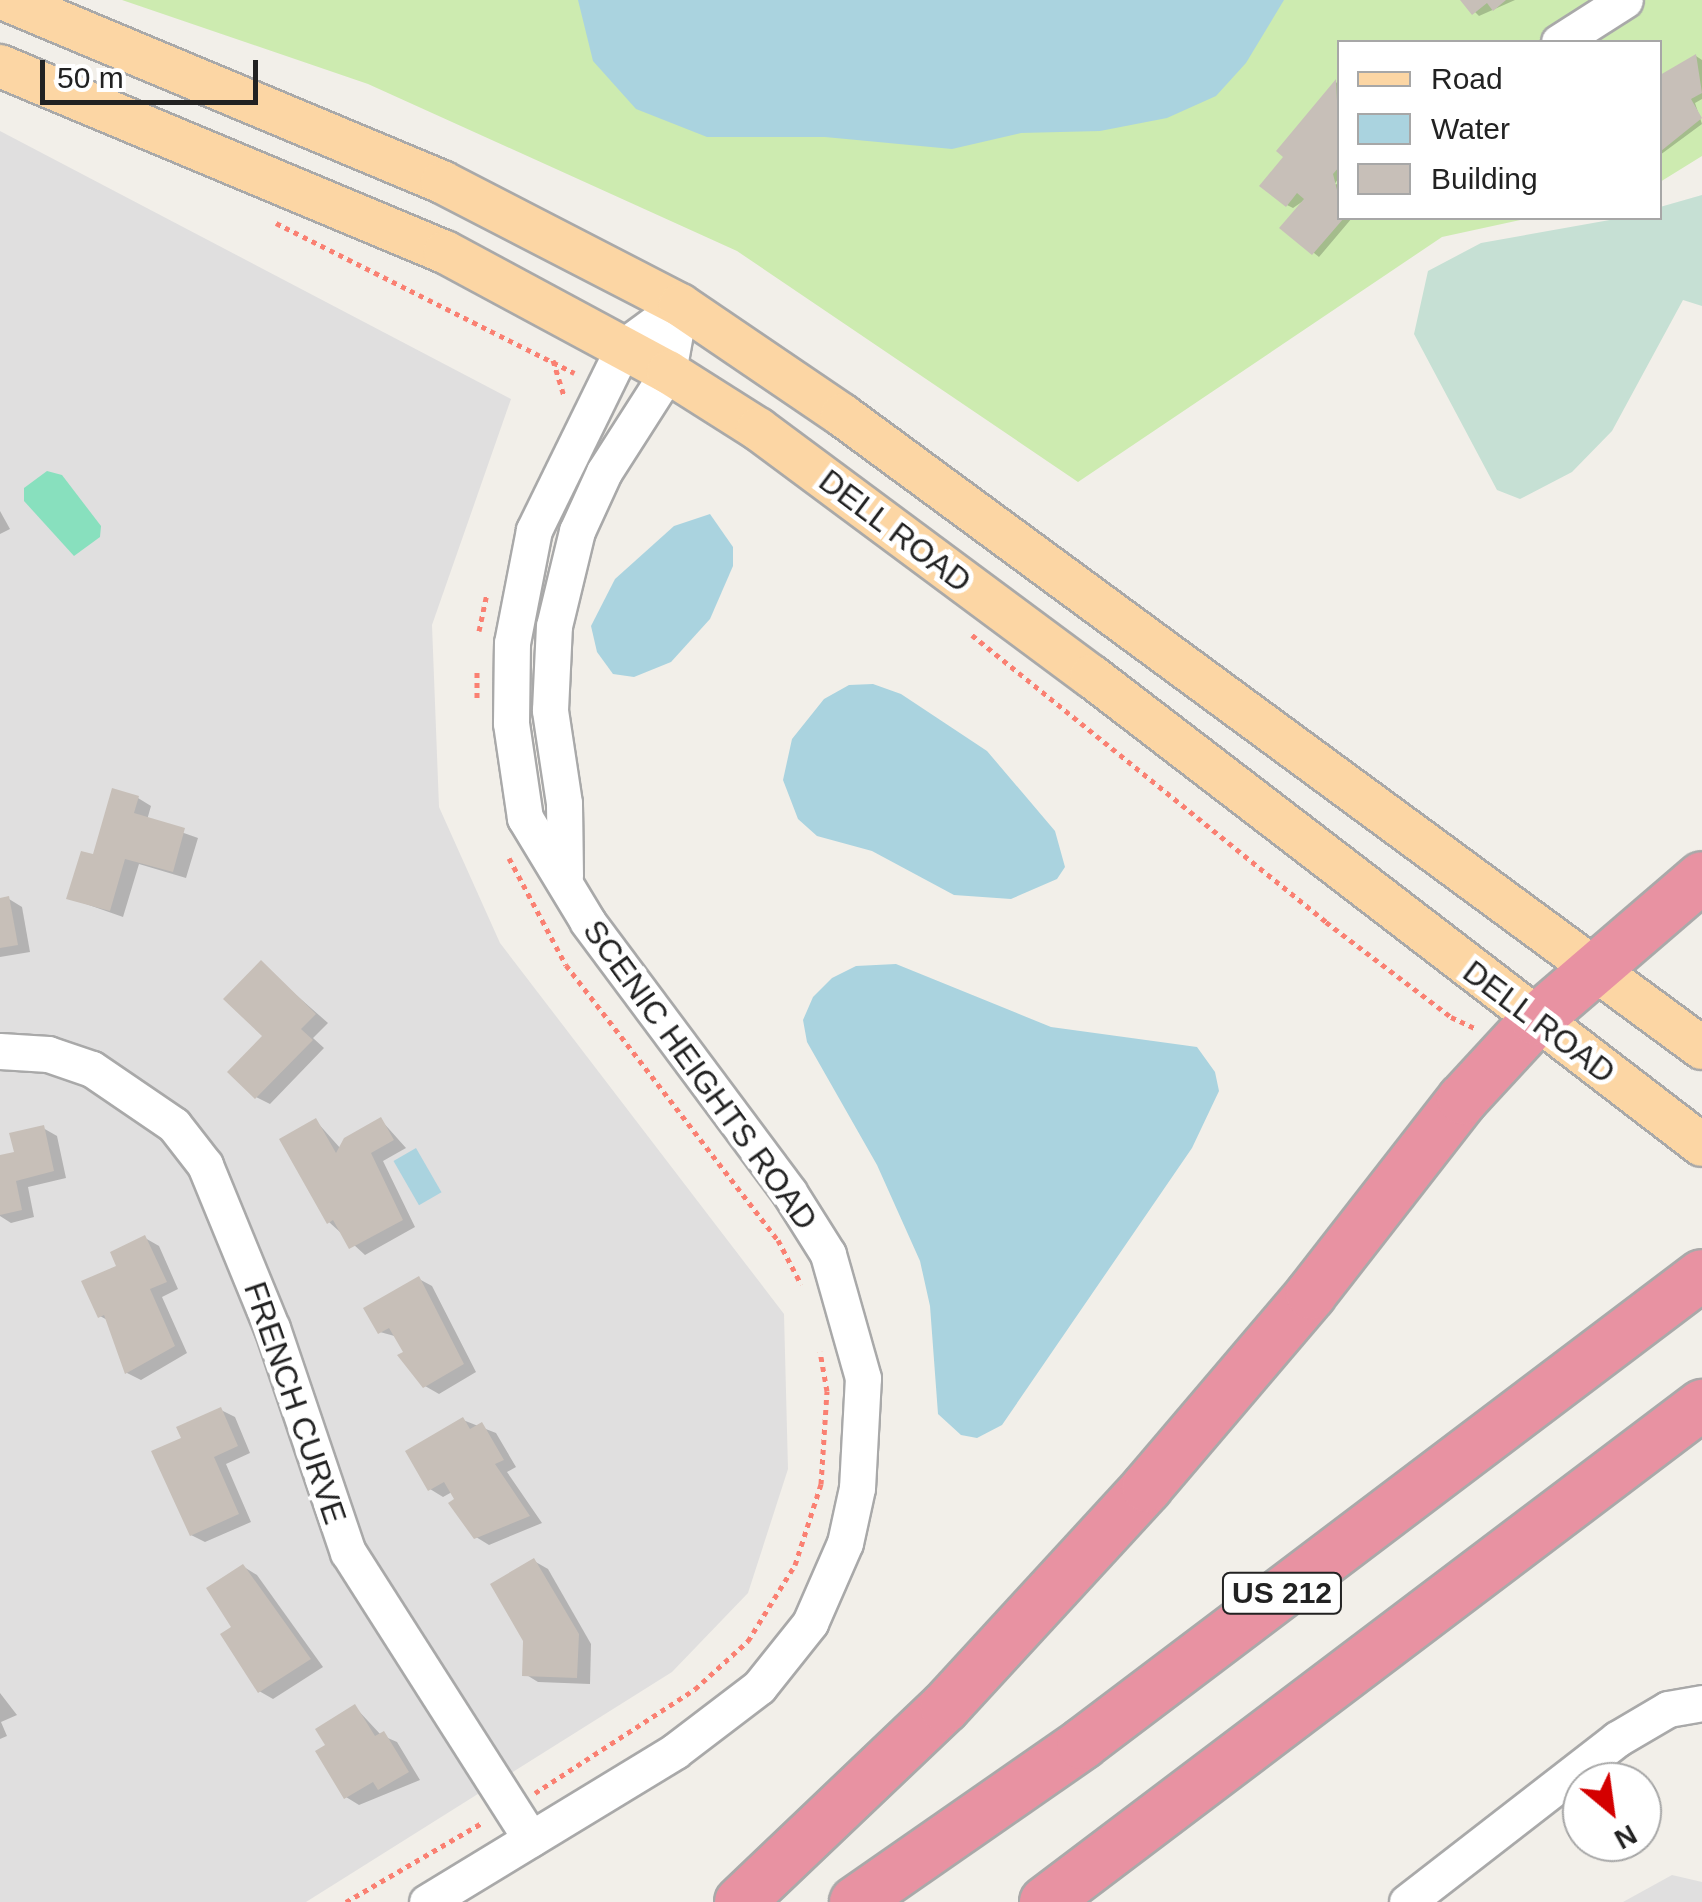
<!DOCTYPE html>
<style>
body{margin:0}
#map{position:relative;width:1702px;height:1902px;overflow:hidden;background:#f2efe9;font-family:Helvetica,sans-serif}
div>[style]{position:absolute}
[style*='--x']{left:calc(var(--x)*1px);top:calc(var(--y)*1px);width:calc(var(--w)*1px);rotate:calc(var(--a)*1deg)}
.residential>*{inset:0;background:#e0dfdf}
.grass>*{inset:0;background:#cdebb0}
.wetland>*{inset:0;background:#c6e0d4}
.pitch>*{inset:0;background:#88e0be}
.water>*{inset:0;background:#aad3df;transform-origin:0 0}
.shadow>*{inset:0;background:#0003}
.building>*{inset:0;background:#c7bfb8}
.path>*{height:5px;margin-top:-2.5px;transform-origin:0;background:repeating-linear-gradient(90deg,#fa8072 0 5px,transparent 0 10px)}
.roads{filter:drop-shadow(2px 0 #a9a9a9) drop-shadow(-2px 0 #a9a9a9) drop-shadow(0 2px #a9a9a9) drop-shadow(0 -2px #a9a9a9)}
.minor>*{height:35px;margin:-17.5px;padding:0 17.5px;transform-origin:17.5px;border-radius:17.5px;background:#fff}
.major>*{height:42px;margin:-21px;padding:0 21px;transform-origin:21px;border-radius:21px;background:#fcd6a4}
.highway>*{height:50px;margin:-25px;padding:0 25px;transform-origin:25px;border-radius:25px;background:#e892a2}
span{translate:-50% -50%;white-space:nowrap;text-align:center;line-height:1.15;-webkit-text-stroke:10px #fff;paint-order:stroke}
.shield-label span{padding:2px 8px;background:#fff;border:2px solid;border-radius:8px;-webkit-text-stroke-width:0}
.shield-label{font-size:30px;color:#222;font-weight:700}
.street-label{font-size:32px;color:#222}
.legend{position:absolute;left:1337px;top:40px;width:325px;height:180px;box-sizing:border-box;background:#fff;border:2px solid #a7a7a7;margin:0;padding:12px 18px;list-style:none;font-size:30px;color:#222}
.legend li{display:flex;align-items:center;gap:20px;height:50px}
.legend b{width:50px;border:2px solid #a7a7a7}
.north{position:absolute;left:1562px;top:1762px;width:100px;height:100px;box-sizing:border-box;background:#fff;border:2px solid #a7a7a7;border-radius:50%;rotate:151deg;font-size:28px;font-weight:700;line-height:40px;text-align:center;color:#222}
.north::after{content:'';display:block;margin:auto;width:35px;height:45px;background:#d40000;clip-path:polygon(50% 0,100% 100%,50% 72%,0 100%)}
.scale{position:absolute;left:40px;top:60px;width:218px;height:45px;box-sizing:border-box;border:5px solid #222;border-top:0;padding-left:12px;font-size:30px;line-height:35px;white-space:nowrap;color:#222;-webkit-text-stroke:8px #fff;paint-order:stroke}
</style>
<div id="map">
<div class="residential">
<i style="clip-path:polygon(0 131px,511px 399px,432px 625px,439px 807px,500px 943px,784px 1314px,788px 1469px,748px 1593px,672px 1672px,306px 1902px,0 1902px)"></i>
<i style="clip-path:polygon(1672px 1875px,1702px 1882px,1702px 1902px,1623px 1902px)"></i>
</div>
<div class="grass">
<i style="clip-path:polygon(122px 0,1702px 0,1702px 156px,1660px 182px,1660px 42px,1340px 42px,1340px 218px,1529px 218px,1442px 237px,1078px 482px,737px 251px,368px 84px)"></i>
</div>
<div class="wetland">
<i style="clip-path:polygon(1702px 195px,1702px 306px,1683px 300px,1612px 431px,1572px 472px,1520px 499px,1497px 490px,1414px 334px,1428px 271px,1481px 243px,1621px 218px,1660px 218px,1660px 207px)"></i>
</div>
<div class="pitch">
<i style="clip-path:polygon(47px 471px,62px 475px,101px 526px,100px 537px,74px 556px,24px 501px,24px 488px)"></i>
</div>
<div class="water">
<i style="clip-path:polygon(578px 0,1284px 0,1246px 63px,1216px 96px,1167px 118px,1100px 131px,1021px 133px,952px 149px,825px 137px,707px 137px,636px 109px,593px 61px)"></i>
<i style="clip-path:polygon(710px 514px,733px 547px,733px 566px,710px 619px,671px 662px,634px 677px,613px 674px,597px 652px,591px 626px,615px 579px,674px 526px)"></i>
<i style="clip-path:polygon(873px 684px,901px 694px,987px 751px,1055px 831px,1065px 867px,1057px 879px,1011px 899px,954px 895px,872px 851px,817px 836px,798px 819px,783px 780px,792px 739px,824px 699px,849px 685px)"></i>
<i style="clip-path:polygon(896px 964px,1051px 1027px,1197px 1047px,1215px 1072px,1219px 1091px,1192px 1148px,1002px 1425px,977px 1438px,961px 1435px,938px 1414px,930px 1306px,920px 1261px,877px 1165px,807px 1042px,803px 1020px,813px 997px,832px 978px,856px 966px)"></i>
<i style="left:416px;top:1148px;width:51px;height:26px;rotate:60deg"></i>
</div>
<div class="shadow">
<i style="clip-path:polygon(1463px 0,1515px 0,1479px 16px)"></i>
<i style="clip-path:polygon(1696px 56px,1702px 60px,1702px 99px,1695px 103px,1702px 124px,1660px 155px,1660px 78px)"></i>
<i style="clip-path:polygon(1337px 82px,1340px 176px,1334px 185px,1340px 183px,1340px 218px,1352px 218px,1319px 257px,1283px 228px,1309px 197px,1293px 208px,1287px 205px,1286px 157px,1280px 151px)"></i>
<i style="clip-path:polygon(0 511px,10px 529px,0 534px)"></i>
<i style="clip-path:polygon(138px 798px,151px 806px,147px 820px,198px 838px,186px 878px,139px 864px,123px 917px,69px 898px)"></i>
<i style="clip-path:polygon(9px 899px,22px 907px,30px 952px,0 957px,0 901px)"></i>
<i style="clip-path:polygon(261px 964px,328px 1023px,313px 1038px,324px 1048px,270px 1104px,256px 1097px,265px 1036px)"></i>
<i style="clip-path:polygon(381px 1120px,406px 1148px,383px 1161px,415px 1227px,365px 1255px,329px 1222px,316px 1121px,341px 1149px)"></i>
<i style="clip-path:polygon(43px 1128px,57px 1136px,66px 1178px,28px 1187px,34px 1217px,11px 1223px,0 1216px,0 1156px,17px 1154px)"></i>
<i style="clip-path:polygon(145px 1238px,159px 1246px,178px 1289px,162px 1297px,187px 1353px,141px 1380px,127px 1373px,109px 1321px,100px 1316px)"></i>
<i style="clip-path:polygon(419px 1279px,432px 1286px,476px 1372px,439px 1394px,425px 1386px,398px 1337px,380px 1332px)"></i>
<i style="clip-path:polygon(221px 1410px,235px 1417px,250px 1453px,226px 1464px,251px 1522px,205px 1542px,191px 1535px,184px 1439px)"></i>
<i style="clip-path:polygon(463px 1420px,496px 1433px,516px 1467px,507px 1472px,542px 1523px,489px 1545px,476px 1537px,452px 1492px,443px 1497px,430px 1489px)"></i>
<i style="clip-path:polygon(534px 1561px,548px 1569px,591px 1644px,590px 1684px,538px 1682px,525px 1674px)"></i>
<i style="clip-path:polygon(244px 1567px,257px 1575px,323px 1667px,273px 1699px,259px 1691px,234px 1628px)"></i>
<i style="clip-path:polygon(0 1693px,17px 1715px,1px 1722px,7px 1736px,0 1739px)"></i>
<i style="clip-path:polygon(355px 1707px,381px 1735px,397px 1742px,420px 1780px,359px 1805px,346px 1797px,328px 1746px)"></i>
</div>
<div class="building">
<i style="clip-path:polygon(1460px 0,1506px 0,1493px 11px,1487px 3px,1472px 15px)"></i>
<i style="clip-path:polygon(1696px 54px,1702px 93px,1691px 99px,1702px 118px,1661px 151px,1660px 75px)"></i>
<i style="clip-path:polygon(1336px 79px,1340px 166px,1333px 174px,1344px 218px,1312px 255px,1279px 228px,1304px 199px,1297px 193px,1286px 207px,1259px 186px,1283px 157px,1276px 151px)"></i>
<i style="clip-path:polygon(112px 788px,139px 796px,134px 813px,185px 828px,173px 872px,125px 859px,110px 911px,66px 899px,81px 851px,93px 854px)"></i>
<i style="clip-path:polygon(9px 896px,18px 945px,0 948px,0 898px)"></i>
<i style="clip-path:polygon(261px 960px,316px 1014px,301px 1029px,313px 1040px,255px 1099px,227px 1072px,262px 1036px,223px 999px)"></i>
<i style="clip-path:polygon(381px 1117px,394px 1140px,371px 1153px,403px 1220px,349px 1249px,333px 1220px,327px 1224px,279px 1139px,316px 1118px,336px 1153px,344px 1138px)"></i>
<i style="clip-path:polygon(44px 1125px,54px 1171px,16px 1181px,22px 1210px,0 1215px,0 1155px,14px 1152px,9px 1133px)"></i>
<i style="clip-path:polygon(145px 1235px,167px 1282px,150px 1289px,175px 1346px,125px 1374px,104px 1315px,98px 1318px,81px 1281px,116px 1266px,110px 1252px)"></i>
<i style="clip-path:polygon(419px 1276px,464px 1364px,423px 1388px,397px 1355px,403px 1352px,389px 1328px,378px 1334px,363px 1308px)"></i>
<i style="clip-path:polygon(221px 1407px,238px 1446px,214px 1457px,239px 1514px,190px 1536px,151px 1451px,181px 1438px,176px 1427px)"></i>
<i style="clip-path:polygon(463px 1417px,470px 1429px,482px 1422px,504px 1460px,495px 1464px,530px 1516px,474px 1539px,448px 1503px,454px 1499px,444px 1482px,428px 1491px,405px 1451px)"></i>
<i style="clip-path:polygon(534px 1558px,579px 1634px,577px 1678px,522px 1676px,523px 1641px,490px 1584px)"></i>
<i style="clip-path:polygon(243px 1564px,311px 1659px,258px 1693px,220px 1634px,231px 1627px,206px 1588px)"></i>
<i style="clip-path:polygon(355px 1704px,375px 1736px,384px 1731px,409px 1772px,378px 1790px,373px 1782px,344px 1799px,315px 1751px,325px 1745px,315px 1729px)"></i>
</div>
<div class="path">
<i style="--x:276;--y:223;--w:334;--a:26.7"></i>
<i style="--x:553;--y:360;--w:39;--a:73"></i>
<i style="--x:479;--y:631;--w:39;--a:-78"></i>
<i style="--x:972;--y:635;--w:456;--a:39"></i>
<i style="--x:1326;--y:922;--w:157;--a:37.2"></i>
<i style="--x:1451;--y:1017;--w:26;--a:25"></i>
<i style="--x:477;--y:672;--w:29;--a:90"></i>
<i style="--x:509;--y:858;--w:121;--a:62"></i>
<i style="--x:566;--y:965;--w:347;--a:52.4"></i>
<i style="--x:778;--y:1240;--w:50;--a:62.4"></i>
<i style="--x:535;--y:1793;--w:191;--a:-33"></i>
<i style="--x:695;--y:1689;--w:72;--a:-42.2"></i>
<i style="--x:748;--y:1641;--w:89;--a:-58.3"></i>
<i style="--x:795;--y:1565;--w:85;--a:-72.2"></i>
<i style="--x:821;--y:1484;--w:93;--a:-86.3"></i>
<i style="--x:827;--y:1391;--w:40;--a:-100"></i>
<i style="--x:346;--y:1902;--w:157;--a:-30.2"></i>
</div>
<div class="roads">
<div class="minor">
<i style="--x:1559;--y:42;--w:78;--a:-32.5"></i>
<i style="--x:565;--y:876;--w:73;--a:-90.8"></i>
<i style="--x:564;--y:803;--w:94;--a:-98.6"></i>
<i style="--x:550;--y:710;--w:84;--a:-87.3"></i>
<i style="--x:554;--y:626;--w:98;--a:-76.4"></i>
<i style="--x:577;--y:531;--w:65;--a:-65.4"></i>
<i style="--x:604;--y:472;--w:119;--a:-57.4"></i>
<i style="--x:668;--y:372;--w:68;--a:-79.8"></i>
<i style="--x:0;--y:1051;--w:48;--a:3.6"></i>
<i style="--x:48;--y:1054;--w:46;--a:18.8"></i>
<i style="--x:92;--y:1069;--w:99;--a:34.3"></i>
<i style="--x:174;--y:1125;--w:51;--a:52.2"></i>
<i style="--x:205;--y:1165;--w:176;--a:67.7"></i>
<i style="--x:272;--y:1328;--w:237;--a:71.3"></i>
<i style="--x:348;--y:1552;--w:340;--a:57.5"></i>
<i style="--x:427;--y:1902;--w:290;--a:-31.3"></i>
<i style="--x:675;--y:1751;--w:106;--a:-37.3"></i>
<i style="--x:759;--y:1687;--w:82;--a:-51.4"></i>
<i style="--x:810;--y:1623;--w:87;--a:-66.4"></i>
<i style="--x:845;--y:1543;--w:56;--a:-77.7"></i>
<i style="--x:857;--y:1488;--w:110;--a:-86.9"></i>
<i style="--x:863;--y:1378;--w:129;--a:-105.8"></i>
<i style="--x:828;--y:1254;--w:73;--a:-122.2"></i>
<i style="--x:789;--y:1192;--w:337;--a:-126.7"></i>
<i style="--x:588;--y:922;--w:122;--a:-121.2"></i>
<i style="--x:525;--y:818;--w:96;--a:-98.4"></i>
<i style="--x:511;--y:723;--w:80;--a:-89.3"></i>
<i style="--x:512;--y:643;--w:115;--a:-79"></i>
<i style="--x:534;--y:530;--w:205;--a:-63.9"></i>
<i style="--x:624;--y:346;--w:69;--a:-36.2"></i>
<i style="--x:1407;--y:1902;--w:266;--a:-37.8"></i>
<i style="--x:1617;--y:1739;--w:59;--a:-30.5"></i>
<i style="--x:1668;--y:1709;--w:35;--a:-10"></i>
</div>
<div class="major">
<i style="--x:7;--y:0;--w:472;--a:22.7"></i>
<i style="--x:442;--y:182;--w:268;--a:27.3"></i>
<i style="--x:680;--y:305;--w:196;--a:34.2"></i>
<i style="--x:842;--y:415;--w:1068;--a:36.35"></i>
<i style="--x:0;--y:66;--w:482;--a:22.7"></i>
<i style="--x:445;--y:252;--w:253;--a:28.3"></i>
<i style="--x:668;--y:372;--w:107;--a:32.3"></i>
<i style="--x:758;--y:429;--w:415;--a:36.6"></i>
<i style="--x:1091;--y:676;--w:770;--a:37.51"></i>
</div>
<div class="highway">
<i style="--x:740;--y:1902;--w:283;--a:-43.6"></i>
<i style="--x:945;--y:1707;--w:299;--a:-47.4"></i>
<i style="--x:1147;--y:1487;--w:253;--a:-49.6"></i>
<i style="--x:1311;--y:1294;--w:247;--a:-52.1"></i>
<i style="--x:1463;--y:1099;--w:108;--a:-47.3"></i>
<i style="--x:1536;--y:1020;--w:219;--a:-40.7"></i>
<i style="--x:855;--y:1902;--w:277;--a:-34.8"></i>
<i style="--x:1082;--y:1744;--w:777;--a:-37.11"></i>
<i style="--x:1045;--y:1902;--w:824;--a:-37.11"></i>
</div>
</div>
<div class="shield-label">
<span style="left:1282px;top:1593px">US 212</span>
</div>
<div class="street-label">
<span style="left:895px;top:531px;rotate:37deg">DELL ROAD</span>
<span style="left:1539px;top:1022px;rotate:37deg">DELL ROAD</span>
<span style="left:700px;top:1075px;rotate:54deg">SCENIC HEIGHTS ROAD</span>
<span style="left:295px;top:1403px;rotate:71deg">FRENCH CURVE</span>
</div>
<ul class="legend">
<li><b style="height:12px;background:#fcd6a4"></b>Road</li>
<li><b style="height:28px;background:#aad3df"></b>Water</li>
<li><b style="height:28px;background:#c7bfb8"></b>Building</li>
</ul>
<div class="north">N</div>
<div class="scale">50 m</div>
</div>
